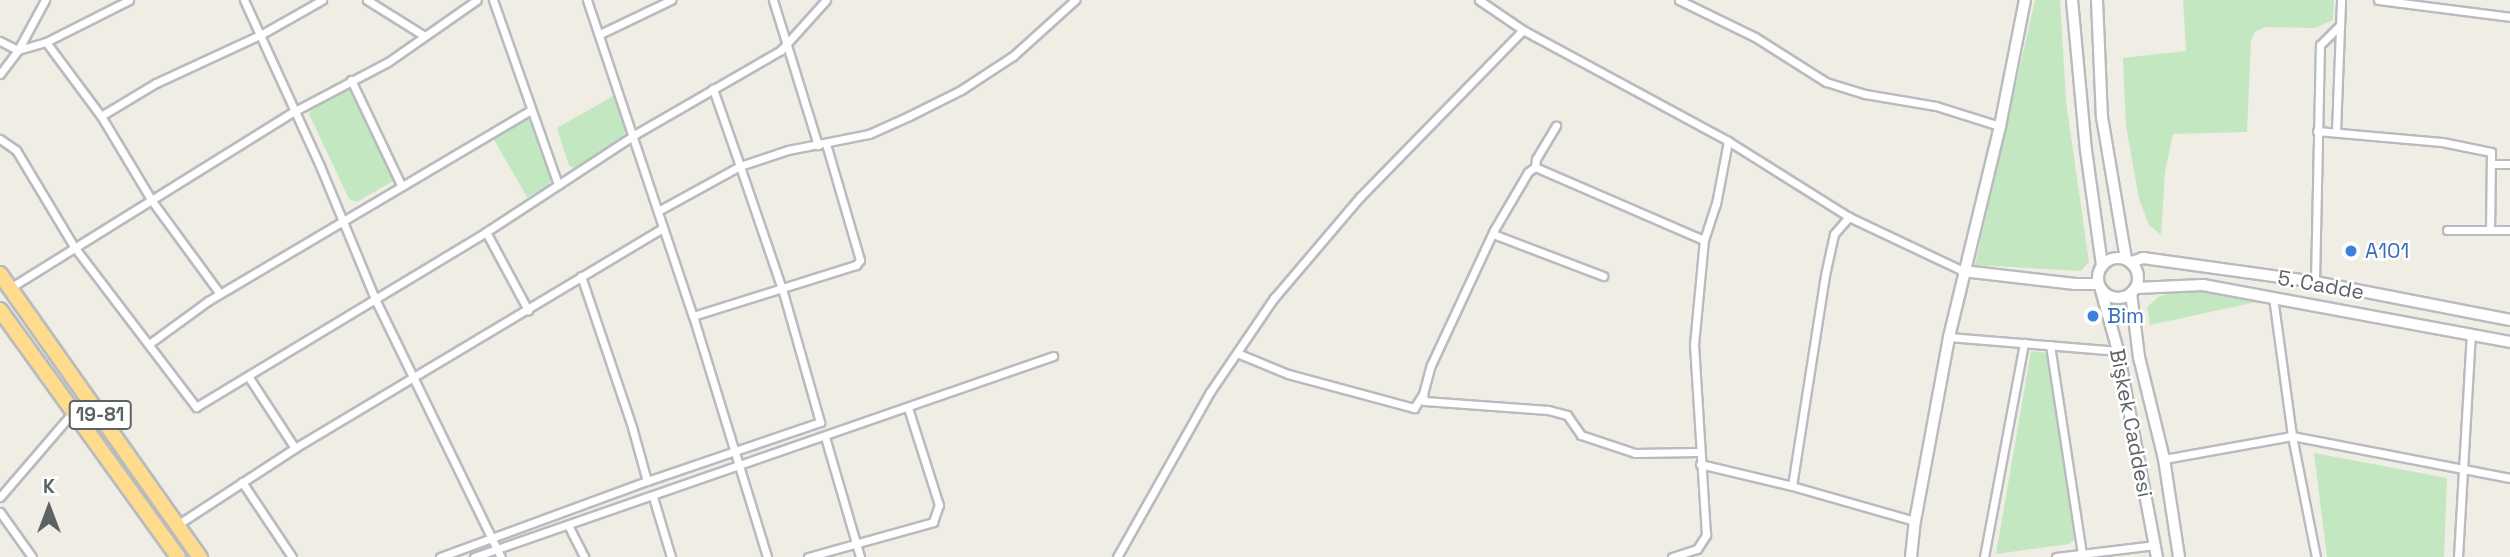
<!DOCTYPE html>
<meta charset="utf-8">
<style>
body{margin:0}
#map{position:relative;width:2510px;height:557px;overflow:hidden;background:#f0ede5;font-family:"Space Grotesk",sans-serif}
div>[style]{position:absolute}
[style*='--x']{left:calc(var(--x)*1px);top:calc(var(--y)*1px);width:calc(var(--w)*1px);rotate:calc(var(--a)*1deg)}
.green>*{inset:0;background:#c3e8c1}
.roads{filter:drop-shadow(2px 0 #b8bbbf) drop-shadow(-2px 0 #b8bbbf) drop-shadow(0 2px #b8bbbf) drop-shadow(0 -2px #b8bbbf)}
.street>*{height:7px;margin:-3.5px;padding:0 3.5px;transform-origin:3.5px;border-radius:3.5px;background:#fff}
.secondary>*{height:10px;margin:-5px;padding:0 5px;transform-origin:5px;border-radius:5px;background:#fff}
.secondary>.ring{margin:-5px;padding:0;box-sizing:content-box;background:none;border:10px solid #fff;border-radius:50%}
.highway>*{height:14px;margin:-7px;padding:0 7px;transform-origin:7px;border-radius:7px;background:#ffdb8d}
.dots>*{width:19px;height:19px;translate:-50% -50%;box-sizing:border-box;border:4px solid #fff;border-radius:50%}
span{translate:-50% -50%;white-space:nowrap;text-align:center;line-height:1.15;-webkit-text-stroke:5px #fff;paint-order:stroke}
.shield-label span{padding:2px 5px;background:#fff;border:2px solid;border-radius:5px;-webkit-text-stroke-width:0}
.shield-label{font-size:19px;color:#5d6266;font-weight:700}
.shop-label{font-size:21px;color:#366cbe}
.left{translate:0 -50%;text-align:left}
.street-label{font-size:21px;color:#5d6266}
.north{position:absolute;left:14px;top:473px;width:70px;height:70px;-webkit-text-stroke:5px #fff;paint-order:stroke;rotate:0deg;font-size:19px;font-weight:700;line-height:28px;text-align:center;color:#5d6266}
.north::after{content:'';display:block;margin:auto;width:24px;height:32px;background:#5d6266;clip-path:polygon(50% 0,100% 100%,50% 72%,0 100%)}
</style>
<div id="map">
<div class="green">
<i style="clip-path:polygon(2035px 0,2060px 0,2066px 101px,2089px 262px,2081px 271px,1975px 265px)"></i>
<i style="clip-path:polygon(2183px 0,2334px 0,2333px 20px,2315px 28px,2265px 27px,2255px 32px,2251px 40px,2247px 132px,2173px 134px,2165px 172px,2161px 235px,2149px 225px,2139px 199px,2126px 126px,2123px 58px,2186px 51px)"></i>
<i style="clip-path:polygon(354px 83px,394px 171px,393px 181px,357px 202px,349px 199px,309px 114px,314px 105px)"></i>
<i style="clip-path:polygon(615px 95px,626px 127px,624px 136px,574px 168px,569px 166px,557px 128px)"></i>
<i style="clip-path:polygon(527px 118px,534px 122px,553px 177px,548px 186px,527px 197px,493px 138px)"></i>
<i style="clip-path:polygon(2202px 290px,2261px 301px,2150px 325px,2147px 307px,2158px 297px,2173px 292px)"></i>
<i style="clip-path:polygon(2031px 351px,2048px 353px,2075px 539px,2069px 544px,1996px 554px)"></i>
<i style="clip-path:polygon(2314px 453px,2447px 478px,2444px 557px,2327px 557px)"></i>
</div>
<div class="roads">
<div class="street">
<i style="--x:244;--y:0;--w:183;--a:65.4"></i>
<i style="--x:320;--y:166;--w:144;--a:67.5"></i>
<i style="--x:375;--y:299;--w:287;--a:64"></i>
<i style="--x:367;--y:0;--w:66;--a:32"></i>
<i style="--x:493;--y:0;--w:196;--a:70.6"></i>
<i style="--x:587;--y:0;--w:333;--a:71.5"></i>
<i style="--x:693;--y:316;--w:252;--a:72.9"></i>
<i style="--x:773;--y:0;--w:152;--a:72.8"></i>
<i style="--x:1479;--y:0;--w:53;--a:34.3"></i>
<i style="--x:1679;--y:0;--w:85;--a:26"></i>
<i style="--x:1755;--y:37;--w:84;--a:32.4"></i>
<i style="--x:1826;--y:82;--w:41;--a:17.1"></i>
<i style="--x:1865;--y:94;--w:72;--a:9.6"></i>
<i style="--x:1936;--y:106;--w:67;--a:17.4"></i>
<i style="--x:2378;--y:0;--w:133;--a:7.3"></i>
<i style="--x:600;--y:34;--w:79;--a:-25.6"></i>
<i style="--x:0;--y:41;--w:20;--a:27"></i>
<i style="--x:18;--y:50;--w:29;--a:-16"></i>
<i style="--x:46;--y:42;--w:93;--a:-26.8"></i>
<i style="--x:46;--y:42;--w:92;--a:53.4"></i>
<i style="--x:101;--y:116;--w:99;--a:59"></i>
<i style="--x:152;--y:201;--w:115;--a:53.8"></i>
<i style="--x:0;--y:74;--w:30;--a:-53"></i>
<i style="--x:18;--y:50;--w:57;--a:-61.6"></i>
<i style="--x:351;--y:80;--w:116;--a:64.5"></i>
<i style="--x:101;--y:116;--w:64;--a:-31"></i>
<i style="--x:156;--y:83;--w:117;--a:-24.8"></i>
<i style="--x:262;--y:34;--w:69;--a:-29.5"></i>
<i style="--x:2317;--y:131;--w:125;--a:5"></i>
<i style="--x:2442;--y:142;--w:50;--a:11.5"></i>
<i style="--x:2491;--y:152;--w:78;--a:90.7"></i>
<i style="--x:2336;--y:132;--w:132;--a:-87.8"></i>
<i style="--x:0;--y:139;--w:19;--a:35"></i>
<i style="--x:16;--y:150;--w:114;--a:59"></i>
<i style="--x:75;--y:248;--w:200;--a:52.7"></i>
<i style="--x:196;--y:407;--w:339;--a:-31.1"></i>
<i style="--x:486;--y:232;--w:177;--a:-33.2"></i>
<i style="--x:634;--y:135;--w:170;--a:-30"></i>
<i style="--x:781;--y:50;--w:67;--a:-48"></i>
<i style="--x:2491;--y:164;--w:19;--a:0"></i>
<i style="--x:1535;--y:167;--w:8;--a:-83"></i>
<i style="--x:1536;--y:159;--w:39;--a:-59"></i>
<i style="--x:658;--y:211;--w:94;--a:-28.8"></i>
<i style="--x:740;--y:166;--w:82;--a:-109.3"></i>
<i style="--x:2447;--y:230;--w:63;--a:0"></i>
<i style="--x:486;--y:232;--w:89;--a:61.7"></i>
<i style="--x:1493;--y:234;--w:118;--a:20.9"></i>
<i style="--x:581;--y:276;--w:159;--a:71.3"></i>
<i style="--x:632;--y:427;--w:56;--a:74.5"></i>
<i style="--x:647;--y:481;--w:183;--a:-18.8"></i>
<i style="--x:820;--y:422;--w:138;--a:-105.9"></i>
<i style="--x:782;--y:289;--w:130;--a:-108.9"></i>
<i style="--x:740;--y:166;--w:51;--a:-18.4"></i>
<i style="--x:788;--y:150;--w:83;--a:-11.2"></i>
<i style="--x:869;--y:134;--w:44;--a:-24.2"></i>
<i style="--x:909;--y:116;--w:58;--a:-26.6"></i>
<i style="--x:961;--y:90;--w:62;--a:-33.2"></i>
<i style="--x:1013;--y:56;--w:84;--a:-42.1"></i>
<i style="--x:2315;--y:282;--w:237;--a:-88.8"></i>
<i style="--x:2320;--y:45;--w:27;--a:-45"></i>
<i style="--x:10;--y:288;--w:333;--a:-31.9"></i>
<i style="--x:293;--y:112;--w:107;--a:-27.8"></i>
<i style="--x:388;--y:62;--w:108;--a:-34.9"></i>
<i style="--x:2273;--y:297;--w:140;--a:82.2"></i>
<i style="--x:2292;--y:436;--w:123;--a:78.8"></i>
<i style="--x:693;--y:316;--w:171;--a:-17.4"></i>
<i style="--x:856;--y:265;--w:6;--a:-51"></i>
<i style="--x:860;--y:260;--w:121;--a:-106.3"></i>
<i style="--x:1949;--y:337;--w:170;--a:4.7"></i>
<i style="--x:149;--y:344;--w:73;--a:-36.1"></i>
<i style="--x:208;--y:301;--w:375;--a:-30.6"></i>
<i style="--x:2050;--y:345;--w:211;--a:81.3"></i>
<i style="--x:1237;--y:353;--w:55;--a:22.4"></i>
<i style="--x:1288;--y:374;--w:131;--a:15.1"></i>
<i style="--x:1414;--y:408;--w:17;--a:-57"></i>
<i style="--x:248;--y:376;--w:86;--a:56.9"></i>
<i style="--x:825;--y:437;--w:125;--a:73.7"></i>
<i style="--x:1699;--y:452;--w:64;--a:179.1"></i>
<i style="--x:1635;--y:453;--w:57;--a:-161.6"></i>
<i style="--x:1581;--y:435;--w:24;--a:-125"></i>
<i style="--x:1567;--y:415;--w:20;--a:-165"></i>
<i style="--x:1548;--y:410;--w:124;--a:-175.8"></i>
<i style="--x:1424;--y:401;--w:7;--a:-98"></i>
<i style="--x:1423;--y:394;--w:30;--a:-75"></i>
<i style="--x:1431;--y:365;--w:149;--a:-65"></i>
<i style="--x:1494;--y:230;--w:67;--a:-59.6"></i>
<i style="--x:1528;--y:172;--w:9;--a:-36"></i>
<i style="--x:1535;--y:167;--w:184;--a:23.4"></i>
<i style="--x:2164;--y:459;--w:130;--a:-10.2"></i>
<i style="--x:2292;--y:436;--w:222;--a:10.9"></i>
<i style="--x:1700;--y:464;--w:95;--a:13.4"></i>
<i style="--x:1792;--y:486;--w:128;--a:15.9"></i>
<i style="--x:242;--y:482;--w:90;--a:56.3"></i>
<i style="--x:1792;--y:486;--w:214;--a:-81.1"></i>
<i style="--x:1825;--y:275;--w:42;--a:-77.6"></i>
<i style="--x:1834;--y:234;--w:23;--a:-49"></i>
<i style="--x:0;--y:497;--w:112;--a:-49.3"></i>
<i style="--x:653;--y:497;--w:63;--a:73.3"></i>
<i style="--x:0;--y:512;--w:55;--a:54.6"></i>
<i style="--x:177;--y:525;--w:141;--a:-33.1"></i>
<i style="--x:295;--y:448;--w:429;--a:-30.9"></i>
<i style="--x:568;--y:525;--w:36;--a:63"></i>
<i style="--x:440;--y:557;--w:221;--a:-20.2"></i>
<i style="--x:474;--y:557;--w:613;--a:-19.14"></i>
<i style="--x:808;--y:557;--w:130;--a:-15.6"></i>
<i style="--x:933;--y:522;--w:18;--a:-71"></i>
<i style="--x:939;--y:505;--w:102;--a:-107.7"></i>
<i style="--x:1117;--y:557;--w:189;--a:-60.6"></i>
<i style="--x:1210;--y:392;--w:114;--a:-55.8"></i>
<i style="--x:1274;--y:298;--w:133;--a:-49.6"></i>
<i style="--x:1360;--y:197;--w:233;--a:-45.7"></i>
<i style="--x:1523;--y:30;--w:233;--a:28.4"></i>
<i style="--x:1728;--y:141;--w:143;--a:32.1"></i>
<i style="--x:1849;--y:217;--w:126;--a:25.3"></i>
<i style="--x:1672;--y:557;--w:26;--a:-18"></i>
<i style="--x:1697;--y:549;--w:17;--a:-57"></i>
<i style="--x:1706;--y:535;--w:190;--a:-93.6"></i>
<i style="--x:1694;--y:345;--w:105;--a:-84.6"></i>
<i style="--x:1704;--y:240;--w:38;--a:-72"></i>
<i style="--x:1716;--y:204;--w:64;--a:-79.2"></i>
<i style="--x:1984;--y:557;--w:218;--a:-79.4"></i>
<i style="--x:2056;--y:557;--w:100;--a:-6.9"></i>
<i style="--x:2458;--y:557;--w:223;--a:-86.7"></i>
</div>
<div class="secondary">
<i style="--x:2072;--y:0;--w:151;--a:84.7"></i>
<i style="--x:2086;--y:150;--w:116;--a:82.1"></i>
<i style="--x:2097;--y:0;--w:117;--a:87.6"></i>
<i style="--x:2102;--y:117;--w:144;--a:80.4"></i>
<i class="ring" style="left:2098px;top:258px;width:30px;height:30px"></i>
<i style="--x:2132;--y:262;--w:12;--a:-20"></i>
<i style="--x:2143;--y:258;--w:174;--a:7.9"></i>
<i style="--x:2315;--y:282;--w:199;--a:11"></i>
<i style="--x:1963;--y:271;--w:113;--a:6.6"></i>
<i style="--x:2075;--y:284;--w:23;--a:0"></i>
<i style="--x:2136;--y:288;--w:67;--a:-2.6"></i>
<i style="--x:2203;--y:285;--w:312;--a:10.5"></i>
<i style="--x:2101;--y:290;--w:63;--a:74.4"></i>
<i style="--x:2118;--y:351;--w:210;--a:79.3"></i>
<i style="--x:2131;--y:293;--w:64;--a:82.9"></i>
<i style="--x:2139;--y:357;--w:105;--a:76.2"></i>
<i style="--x:2164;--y:459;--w:99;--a:81.3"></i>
<i style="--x:1911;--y:557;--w:36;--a:-84"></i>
<i style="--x:1915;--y:521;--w:187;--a:-79.5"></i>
<i style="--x:1949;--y:337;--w:217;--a:-76.4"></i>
<i style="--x:2000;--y:126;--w:128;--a:-78.8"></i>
</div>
<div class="highway">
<i style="--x:0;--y:274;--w:347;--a:54.8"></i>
<i style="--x:0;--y:310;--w:304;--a:54.2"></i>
</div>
</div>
<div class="dots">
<i style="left:2351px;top:251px;background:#3f7fe0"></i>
<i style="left:2093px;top:316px;background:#3f7fe0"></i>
</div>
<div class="shield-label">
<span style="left:100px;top:415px">19-81</span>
</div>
<div class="shop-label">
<span class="left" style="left:2365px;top:251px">A101</span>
<span class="left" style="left:2107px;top:316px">Bim</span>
</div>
<div class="street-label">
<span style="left:2321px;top:285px;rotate:10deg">5. Cadde</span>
<span style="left:2131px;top:423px;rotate:79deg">Bişkek Caddesi</span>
</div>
<div class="north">K</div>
</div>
